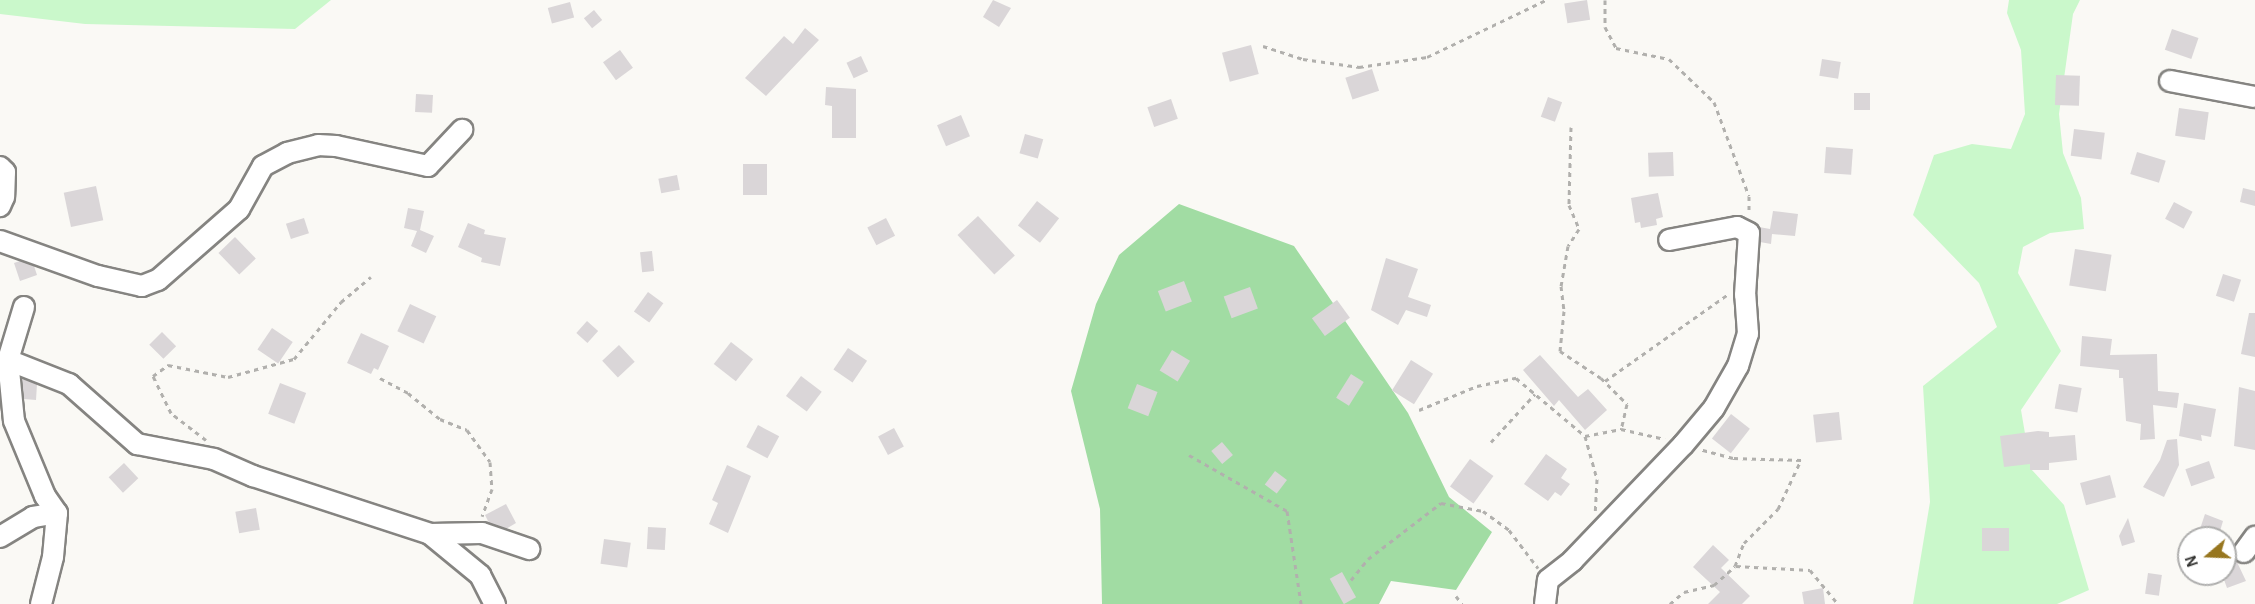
<!DOCTYPE html>
<style>
body{margin:0}
#map{position:relative;width:2255px;height:604px;overflow:hidden;background:#faf9f5;font-family:"Alegreya Sans",sans-serif}
div>[style]{position:absolute}
[style*='--x']{left:calc(var(--x)*1px);top:calc(var(--y)*1px);width:calc(var(--w)*1px);rotate:calc(var(--a)*1deg)}
.green>*{inset:0;background:#caf8cb}
.forest>*{inset:0;background:#a1dca3}
.building>*{inset:0;background:#dad6d8;transform-origin:0 0}
.path>*{height:3px;margin-top:-1.5px;transform-origin:0;background:repeating-linear-gradient(90deg,#b1b0ad 0 4.5px,transparent 0 9px)}
.roads{filter:drop-shadow(2px 0 #858481) drop-shadow(-2px 0 #858481) drop-shadow(0 2px #858481) drop-shadow(0 -2px #858481)}
.minor>*{height:20px;margin:-10px;padding:0 10px;transform-origin:10px;border-radius:10px;background:#fff}
span{translate:-50% -50%;white-space:nowrap;text-align:center;line-height:1.15;-webkit-text-stroke:5px #fff;paint-order:stroke}
.north{position:absolute;left:2177px;top:526px;width:60px;height:60px;box-sizing:border-box;background:#fff;border:2px solid #aeaead;border-radius:50%;rotate:251deg;font-size:16px;font-weight:700;line-height:24px;text-align:center;color:#353533}
.north::after{content:'';display:block;margin:auto;width:21px;height:27px;background:#97761f;clip-path:polygon(50% 0,100% 100%,50% 72%,0 100%)}
</style>
<div id="map">
<div class="green">
<i style="clip-path:polygon(0 0,331px 0,295px 29px,85px 24px,0 14px)"></i>
<i style="clip-path:polygon(2009px 0,2080px 0,2073px 14px,2059px 114px,2063px 153px,2081px 198px,2084px 229px,2050px 233px,2023px 247px,2018px 273px,2061px 351px,2021px 410px,2031px 469px,2064px 505px,2089px 590px,2057px 604px,1913px 604px,1930px 502px,1923px 386px,1997px 327px,1979px 283px,1913px 215px,1934px 155px,1972px 144px,2011px 149px,2025px 114px,2021px 50px,2007px 13px)"></i>
</div>
<div class="forest">
<i style="clip-path:polygon(1179px 204px,1294px 246px,1408px 413px,1449px 497px,1492px 532px,1456px 590px,1391px 581px,1379px 604px,1102px 604px,1100px 509px,1071px 391px,1096px 304px,1119px 255px)"></i>
</div>
<div class="building">
<i style="clip-path:polygon(993px 0,1011px 8px,999px 27px,983px 17px)"></i>
<i style="left:1587px;top:0;width:20px;height:23px;rotate:81deg"></i>
<i style="left:570px;top:2px;width:16px;height:23px;rotate:75deg"></i>
<i style="left:594px;top:10px;width:13px;height:13px;rotate:51deg"></i>
<i style="clip-path:polygon(805px 28px,819px 40px,766px 96px,745px 78px,784px 36px,793px 44px)"></i>
<i style="left:2172px;top:29px;width:28px;height:22px;rotate:19deg"></i>
<i style="left:1251px;top:45px;width:30px;height:30px;rotate:75deg"></i>
<i style="left:620px;top:50px;width:22px;height:21px;rotate:54deg"></i>
<i style="left:861px;top:56px;width:17px;height:16px;rotate:65deg"></i>
<i style="left:1822px;top:59px;width:19px;height:17px;rotate:9deg"></i>
<i style="left:1372px;top:69px;width:23px;height:28px;rotate:72deg"></i>
<i style="left:2056px;top:75px;width:24px;height:30px;rotate:2deg"></i>
<i style="clip-path:polygon(826px 87px,856px 89px,856px 138px,832px 138px,832px 106px,825px 105px)"></i>
<i style="left:1854px;top:93px;width:16px;height:17px"></i>
<i style="left:416px;top:94px;width:17px;height:18px;rotate:3deg"></i>
<i style="left:1548px;top:97px;width:15px;height:21px;rotate:20deg"></i>
<i style="left:1171px;top:99px;width:21px;height:25px;rotate:71deg"></i>
<i style="left:2179px;top:108px;width:30px;height:28px;rotate:8deg"></i>
<i style="left:961px;top:115px;width:23px;height:26px;rotate:67deg"></i>
<i style="left:2074px;top:129px;width:31px;height:27px;rotate:7deg"></i>
<i style="left:1025px;top:134px;width:19px;height:20px;rotate:16deg"></i>
<i style="left:1826px;top:147px;width:27px;height:26px;rotate:4deg"></i>
<i style="left:1673px;top:152px;width:24px;height:25px;rotate:88deg"></i>
<i style="left:2137px;top:152px;width:30px;height:23px;rotate:17deg"></i>
<i style="left:743px;top:164px;width:24px;height:31px"></i>
<i style="left:677px;top:175px;width:15px;height:19px;rotate:79deg"></i>
<i style="left:96px;top:186px;width:35px;height:33px;rotate:78deg"></i>
<i style="clip-path:polygon(2243px 188px,2255px 191px,2255px 206px,2240px 202px)"></i>
<i style="clip-path:polygon(1658px 193px,1663px 217px,1656px 219px,1657px 225px,1641px 228px,1640px 222px,1635px 223px,1631px 198px)"></i>
<i style="left:1037px;top:201px;width:28px;height:31px;rotate:38deg"></i>
<i style="left:2174px;top:202px;width:21px;height:19px;rotate:28deg"></i>
<i style="clip-path:polygon(408px 208px,424px 211px,420px 230px,434px 236px,426px 253px,411px 246px,417px 231px,404px 228px)"></i>
<i style="clip-path:polygon(1773px 211px,1798px 214px,1795px 236px,1772px 234px,1771px 244px,1760px 242px,1759px 227px,1770px 229px)"></i>
<i style="left:978px;top:216px;width:54px;height:28px;rotate:47deg"></i>
<i style="left:304px;top:218px;width:16px;height:19px;rotate:72deg"></i>
<i style="left:886px;top:218px;width:20px;height:21px;rotate:63deg"></i>
<i style="clip-path:polygon(468px 223px,485px 230px,484px 234px,506px 238px,500px 266px,481px 262px,482px 258px,458px 247px)"></i>
<i style="left:235px;top:237px;width:30px;height:23px;rotate:46deg"></i>
<i style="left:2075px;top:249px;width:37px;height:37px;rotate:9deg"></i>
<i style="left:652px;top:251px;width:20px;height:12px;rotate:84deg"></i>
<i style="clip-path:polygon(1386px 258px,1418px 269px,1408px 297px,1431px 305px,1427px 317px,1406px 310px,1398px 325px,1371px 310px)"></i>
<i style="clip-path:polygon(20px 261px,34px 266px,37px 275px,20px 281px,14px 263px)"></i>
<i style="left:2223px;top:274px;width:19px;height:23px;rotate:18deg"></i>
<i style="left:1184px;top:281px;width:22px;height:28px;rotate:69deg"></i>
<i style="left:1250px;top:287px;width:23px;height:28px;rotate:70deg"></i>
<i style="left:648px;top:292px;width:19px;height:24px;rotate:36deg"></i>
<i style="left:1337px;top:300px;width:22px;height:31px;rotate:54deg"></i>
<i style="left:410px;top:304px;width:29px;height:30px;rotate:25deg"></i>
<i style="clip-path:polygon(2249px 313px,2255px 313px,2255px 357px,2241px 354px)"></i>
<i style="left:587px;top:321px;width:15px;height:16px;rotate:42deg"></i>
<i style="left:272px;top:328px;width:25px;height:26px;rotate:34deg"></i>
<i style="left:162px;top:332px;width:20px;height:18px;rotate:45deg"></i>
<i style="clip-path:polygon(361px 333px,389px 346px,378px 370px,374px 368px,371px 374px,347px 363px)"></i>
<i style="clip-path:polygon(2082px 336px,2112px 339px,2110px 355px,2157px 354px,2158px 391px,2179px 393px,2177px 408px,2153px 405px,2155px 439px,2140px 440px,2141px 424px,2126px 421px,2123px 378px,2119px 378px,2119px 370px,2080px 366px)"></i>
<i style="left:731px;top:342px;width:28px;height:28px;rotate:38deg"></i>
<i style="left:619px;top:345px;width:23px;height:23px;rotate:47deg"></i>
<i style="left:848px;top:348px;width:23px;height:26px;rotate:34deg"></i>
<i style="left:1172px;top:350px;width:21px;height:24px;rotate:31deg"></i>
<i style="clip-path:polygon(1540px 355px,1578px 397px,1588px 389px,1607px 410px,1585px 430px,1559px 400px,1554px 406px,1523px 370px)"></i>
<i style="left:1411px;top:360px;width:26px;height:36px;rotate:32deg"></i>
<i style="left:1351px;top:374px;width:15px;height:28px;rotate:32deg"></i>
<i style="left:801px;top:376px;width:26px;height:25px;rotate:37deg"></i>
<i style="clip-path:polygon(22px 379px,37px 384px,36px 400px,24px 399px)"></i>
<i style="left:280px;top:383px;width:28px;height:33px;rotate:21deg"></i>
<i style="left:1137px;top:384px;width:22px;height:26px;rotate:21deg"></i>
<i style="left:2059px;top:384px;width:23px;height:25px;rotate:10deg"></i>
<i style="clip-path:polygon(2239px 387px,2255px 391px,2255px 450px,2234px 446px)"></i>
<i style="clip-path:polygon(2184px 403px,2216px 409px,2211px 437px,2201px 435px,2202px 441px,2179px 436px)"></i>
<i style="left:1839px;top:412px;width:28px;height:26px;rotate:84deg"></i>
<i style="left:1731px;top:414px;width:24px;height:31px;rotate:38deg"></i>
<i style="left:758px;top:425px;width:24px;height:25px;rotate:28deg"></i>
<i style="left:894px;top:428px;width:21px;height:18px;rotate:62deg"></i>
<i style="clip-path:polygon(2038px 431px,2049px 432px,2049px 437px,2075px 435px,2077px 460px,2049px 463px,2049px 470px,2030px 470px,2030px 464px,2004px 467px,2000px 436px)"></i>
<i style="clip-path:polygon(2177px 439px,2179px 465px,2164px 497px,2143px 487px,2160px 460px,2167px 440px)"></i>
<i style="left:1222px;top:442px;width:17px;height:14px;rotate:50deg"></i>
<i style="clip-path:polygon(1546px 454px,1567px 469px,1561px 478px,1570px 484px,1561px 496px,1555px 492px,1548px 501px,1524px 484px)"></i>
<i style="left:1470px;top:459px;width:29px;height:34px;rotate:36deg"></i>
<i style="left:2209px;top:461px;width:18px;height:25px;rotate:71deg"></i>
<i style="left:124px;top:463px;width:21px;height:21px;rotate:47deg"></i>
<i style="clip-path:polygon(727px 465px,751px 476px,728px 533px,709px 524px,718px 503px,712px 500px)"></i>
<i style="left:1275px;top:471px;width:15px;height:17px;rotate:37deg"></i>
<i style="left:2110px;top:475px;width:23px;height:31px;rotate:75deg"></i>
<i style="clip-path:polygon(506px 504px,516px 523px,506px 529px,489px 523px,485px 515px)"></i>
<i style="left:256px;top:508px;width:22px;height:21px;rotate:80deg"></i>
<i style="clip-path:polygon(2205px 514px,2223px 521px,2218px 538px,2198px 535px)"></i>
<i style="clip-path:polygon(2128px 518px,2135px 542px,2122px 546px,2119px 536px)"></i>
<i style="left:648px;top:527px;width:18px;height:22px;rotate:3deg"></i>
<i style="left:1982px;top:528px;width:27px;height:23px"></i>
<i style="left:604px;top:539px;width:27px;height:25px;rotate:8deg"></i>
<i style="clip-path:polygon(1713px 545px,1729px 560px,1721px 568px,1750px 596px,1742px 604px,1708px 604px,1720px 592px,1693px 567px)"></i>
<i style="clip-path:polygon(2237px 562px,2246px 581px,2227px 588px,2222px 574px,2225px 574px,2225px 566px)"></i>
<i style="left:1342px;top:572px;width:29px;height:14px;rotate:61deg"></i>
<i style="left:2148px;top:573px;width:14px;height:21px;rotate:8deg"></i>
<i style="clip-path:polygon(1823px 588px,1825px 604px,1804px 604px,1802px 592px)"></i>
</div>
<div class="path">
<i style="--x:1605;--y:0;--w:27;--a:90"></i>
<i style="--x:1605;--y:27;--w:24;--a:62"></i>
<i style="--x:1616;--y:48;--w:54;--a:11.7"></i>
<i style="--x:1669;--y:59;--w:62;--a:43.7"></i>
<i style="--x:1714;--y:102;--w:100;--a:69.6"></i>
<i style="--x:1749;--y:196;--w:18;--a:90"></i>
<i style="--x:1263;--y:46;--w:42;--a:18"></i>
<i style="--x:1303;--y:59;--w:57;--a:8.1"></i>
<i style="--x:1359;--y:67;--w:69;--a:-8.4"></i>
<i style="--x:1427;--y:57;--w:132;--a:-25.6"></i>
<i style="--x:1571;--y:127;--w:78;--a:91.5"></i>
<i style="--x:1569;--y:205;--w:26;--a:67"></i>
<i style="--x:1579;--y:229;--w:20;--a:123"></i>
<i style="--x:1568;--y:246;--w:41;--a:99.9"></i>
<i style="--x:1561;--y:286;--w:25;--a:83"></i>
<i style="--x:1564;--y:311;--w:40;--a:95.7"></i>
<i style="--x:1560;--y:351;--w:49;--a:33.4"></i>
<i style="--x:1601;--y:378;--w:37;--a:45"></i>
<i style="--x:1627;--y:404;--w:26;--a:103"></i>
<i style="--x:380;--y:378;--w:32;--a:28"></i>
<i style="--x:408;--y:393;--w:41;--a:39.1"></i>
<i style="--x:440;--y:419;--w:29;--a:22"></i>
<i style="--x:467;--y:430;--w:39;--a:54"></i>
<i style="--x:490;--y:462;--w:27;--a:86"></i>
<i style="--x:492;--y:489;--w:29;--a:110"></i>
<i style="--x:1605;--y:381;--w:149;--a:-35.2"></i>
<i style="--x:1419;--y:410;--w:63;--a:-22.5"></i>
<i style="--x:1477;--y:386;--w:40;--a:-12"></i>
<i style="--x:1516;--y:378;--w:90;--a:40"></i>
<i style="--x:1585;--y:436;--w:45;--a:74.4"></i>
<i style="--x:1597;--y:479;--w:33;--a:93"></i>
<i style="--x:1585;--y:436;--w:37;--a:-11"></i>
<i style="--x:1621;--y:429;--w:45;--a:12.8"></i>
<i style="--x:206;--y:440;--w:44;--a:-142.4"></i>
<i style="--x:171;--y:413;--w:41;--a:-115.9"></i>
<i style="--x:153;--y:376;--w:19;--a:-36"></i>
<i style="--x:168;--y:365;--w:61;--a:11.3"></i>
<i style="--x:228;--y:377;--w:68;--a:-15.3"></i>
<i style="--x:294;--y:359;--w:74;--a:-50.5"></i>
<i style="--x:341;--y:302;--w:39;--a:-40"></i>
<i style="--x:1491;--y:442;--w:65;--a:-47.5"></i>
<i style="--x:1189;--y:455;--w:113;--a:29.7"></i>
<i style="--x:1287;--y:511;--w:94;--a:81.4"></i>
<i style="--x:1736;--y:566;--w:74;--a:3.1"></i>
<i style="--x:1810;--y:570;--w:44;--a:50.5"></i>
<i style="--x:1351;--y:580;--w:27;--a:-51"></i>
<i style="--x:1368;--y:559;--w:92;--a:-37.5"></i>
<i style="--x:1441;--y:503;--w:43;--a:10.8"></i>
<i style="--x:1483;--y:511;--w:32;--a:36"></i>
<i style="--x:1509;--y:530;--w:48;--a:52.7"></i>
<i style="--x:1456;--y:596;--w:10;--a:53"></i>
<i style="--x:1670;--y:604;--w:18;--a:-41"></i>
<i style="--x:1684;--y:592;--w:31;--a:-13"></i>
<i style="--x:1714;--y:585;--w:28;--a:-42"></i>
<i style="--x:1735;--y:566;--w:25;--a:-69"></i>
<i style="--x:1744;--y:543;--w:48;--a:-45"></i>
<i style="--x:1778;--y:509;--w:54;--a:-64.9"></i>
<i style="--x:1801;--y:460;--w:68;--a:-178.3"></i>
<i style="--x:1733;--y:458;--w:34;--a:-165"></i>
</div>
<div class="roads">
<div class="minor">
<i style="--x:2170;--y:81;--w:86;--a:10.7"></i>
<i style="--x:0;--y:167;--w:7;--a:45"></i>
<i style="--x:5;--y:172;--w:25;--a:92"></i>
<i style="--x:4;--y:197;--w:10;--a:114"></i>
<i style="--x:0;--y:241;--w:104;--a:19.7"></i>
<i style="--x:98;--y:276;--w:45;--a:12.8"></i>
<i style="--x:142;--y:286;--w:17;--a:-21"></i>
<i style="--x:158;--y:280;--w:108;--a:-41.2"></i>
<i style="--x:239;--y:209;--w:49;--a:-60.8"></i>
<i style="--x:263;--y:166;--w:27;--a:-28"></i>
<i style="--x:287;--y:153;--w:32;--a:-14"></i>
<i style="--x:318;--y:145;--w:18;--a:3"></i>
<i style="--x:336;--y:146;--w:94;--a:12.3"></i>
<i style="--x:428;--y:166;--w:50;--a:-46.6"></i>
<i style="--x:24;--y:307;--w:55;--a:106.8"></i>
<i style="--x:8;--y:360;--w:61;--a:84.4"></i>
<i style="--x:14;--y:421;--w:81;--a:67.5"></i>
<i style="--x:45;--y:496;--w:21;--a:55"></i>
<i style="--x:57;--y:513;--w:44;--a:95.2"></i>
<i style="--x:53;--y:557;--w:49;--a:104.3"></i>
<i style="--x:8;--y:360;--w:66;--a:21.5"></i>
<i style="--x:69;--y:384;--w:91;--a:41.4"></i>
<i style="--x:137;--y:444;--w:78;--a:11"></i>
<i style="--x:214;--y:459;--w:43;--a:23.6"></i>
<i style="--x:253;--y:476;--w:186;--a:18.1"></i>
<i style="--x:430;--y:534;--w:65;--a:39.4"></i>
<i style="--x:480;--y:575;--w:33;--a:63"></i>
<i style="--x:430;--y:534;--w:52;--a:-1.1"></i>
<i style="--x:482;--y:533;--w:50;--a:18.8"></i>
<i style="--x:0;--y:537;--w:39;--a:-31"></i>
<i style="--x:33;--y:517;--w:24;--a:-9"></i>
<i style="--x:2244;--y:552;--w:19;--a:-54"></i>
<i style="--x:1545;--y:604;--w:24;--a:-83"></i>
<i style="--x:1548;--y:580;--w:31;--a:-38"></i>
<i style="--x:1572;--y:561;--w:161;--a:-46.3"></i>
<i style="--x:1683;--y:445;--w:48;--a:-50"></i>
<i style="--x:1714;--y:408;--w:48;--a:-60.3"></i>
<i style="--x:1738;--y:366;--w:34;--a:-73"></i>
<i style="--x:1748;--y:334;--w:39;--a:-94"></i>
<i style="--x:1745;--y:295;--w:62;--a:-86.3"></i>
<i style="--x:1749;--y:233;--w:13;--a:-153"></i>
<i style="--x:1737;--y:227;--w:69;--a:169.2"></i>
</div>
</div>
<div class="north">N</div>
</div>
